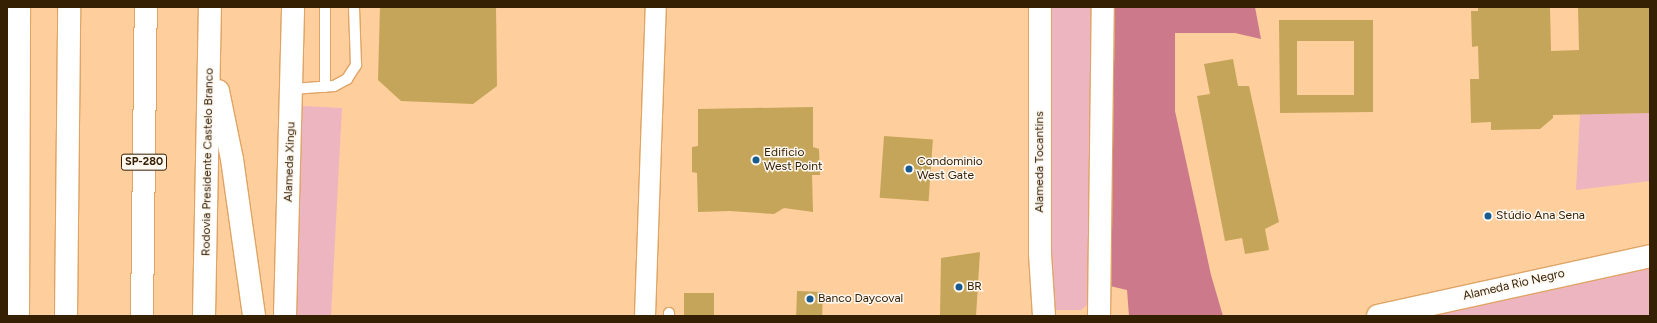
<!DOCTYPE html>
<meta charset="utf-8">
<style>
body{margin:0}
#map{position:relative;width:1657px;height:323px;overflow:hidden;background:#fece9c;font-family:Figtree,sans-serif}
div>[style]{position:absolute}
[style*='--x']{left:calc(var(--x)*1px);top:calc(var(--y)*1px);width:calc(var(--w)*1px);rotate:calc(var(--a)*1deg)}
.green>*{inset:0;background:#edb5bf;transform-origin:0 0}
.forest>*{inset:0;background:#cc7a8b}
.building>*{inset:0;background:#c5a559;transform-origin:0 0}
.roads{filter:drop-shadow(1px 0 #dfa465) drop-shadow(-1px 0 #dfa465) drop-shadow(0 1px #dfa465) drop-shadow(0 -1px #dfa465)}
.service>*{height:10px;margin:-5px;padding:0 5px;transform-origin:5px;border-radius:5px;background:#fff}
.minor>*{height:20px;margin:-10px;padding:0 10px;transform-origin:10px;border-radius:10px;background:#fff}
.secondary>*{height:22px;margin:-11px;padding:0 11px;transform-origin:11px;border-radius:11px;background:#fff}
.motorway>*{height:22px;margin:-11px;padding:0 11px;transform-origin:11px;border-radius:11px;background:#fff}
.dots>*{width:11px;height:11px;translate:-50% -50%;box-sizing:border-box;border:2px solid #fef8f1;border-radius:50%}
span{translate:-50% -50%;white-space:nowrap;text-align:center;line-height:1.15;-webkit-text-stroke:3px #fef8f1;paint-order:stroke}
.shield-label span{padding:1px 3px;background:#fef8f1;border:1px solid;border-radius:3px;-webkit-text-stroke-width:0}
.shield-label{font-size:11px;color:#362004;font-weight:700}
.poi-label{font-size:12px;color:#362004}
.left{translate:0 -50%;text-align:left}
.street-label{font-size:12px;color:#362004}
.frame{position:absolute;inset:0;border:8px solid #362004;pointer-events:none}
</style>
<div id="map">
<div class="green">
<i style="clip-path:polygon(1050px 7px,1092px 7px,1089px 274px,1087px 305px,1081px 310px,1049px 310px)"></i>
<i style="left:303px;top:106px;width:39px;height:210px;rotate:3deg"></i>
<i style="clip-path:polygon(1650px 110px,1650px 181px,1576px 190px,1580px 114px,1647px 113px)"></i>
<i style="clip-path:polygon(1650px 267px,1650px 316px,1431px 316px)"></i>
</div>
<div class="forest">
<i style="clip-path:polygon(1115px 7px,1255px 7px,1261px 39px,1235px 33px,1175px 33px,1175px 111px,1211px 275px,1223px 316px,1129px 316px,1127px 290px,1110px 286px)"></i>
</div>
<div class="building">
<i style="clip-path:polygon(380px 7px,496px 7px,497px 86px,473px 104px,401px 101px,378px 80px)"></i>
<i style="clip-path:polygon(1478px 7px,1550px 7px,1551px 51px,1579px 50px,1578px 7px,1650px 7px,1650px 113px,1553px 115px,1553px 118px,1540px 129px,1491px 130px,1491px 122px,1471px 123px,1470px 79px,1479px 79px,1478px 46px,1472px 47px,1471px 11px,1478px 11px)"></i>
<i style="clip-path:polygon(evenodd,1279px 20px,1373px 20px,1373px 112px,1280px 113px,1279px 20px,1297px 41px,1354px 41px,1354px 95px,1297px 95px,1297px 41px)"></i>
<i style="clip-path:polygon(1233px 59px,1238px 86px,1249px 86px,1279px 222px,1265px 229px,1269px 250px,1245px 254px,1242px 238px,1225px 241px,1197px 96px,1210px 94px,1204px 64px)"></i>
<i style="clip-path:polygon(813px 107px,813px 147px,819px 149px,820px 175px,812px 175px,813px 212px,784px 208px,774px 214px,730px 211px,698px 212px,697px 173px,692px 172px,692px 147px,698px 146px,698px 109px)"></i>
<i style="left:884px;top:136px;width:49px;height:62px;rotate:4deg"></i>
<i style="clip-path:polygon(980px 252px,976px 316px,940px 316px,941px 258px)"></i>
<i style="left:797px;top:291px;width:26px;height:25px;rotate:2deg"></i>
<i style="left:684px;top:293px;width:30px;height:23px"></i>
</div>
<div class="roads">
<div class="service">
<i style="--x:325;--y:87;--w:80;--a:-90"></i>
<i style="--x:292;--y:89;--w:42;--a:-4.1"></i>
<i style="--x:334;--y:86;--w:15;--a:-28"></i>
<i style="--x:347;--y:79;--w:17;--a:-57"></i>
<i style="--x:356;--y:65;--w:58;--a:-92"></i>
<i style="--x:669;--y:313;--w:3;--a:90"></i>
</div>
<div class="minor">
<i style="--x:645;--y:316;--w:309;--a:-88"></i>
</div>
<div class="secondary">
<i style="--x:1040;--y:7;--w:247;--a:90"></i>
<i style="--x:1040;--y:254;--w:62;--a:86.3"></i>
<i style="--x:285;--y:316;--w:309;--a:-88.5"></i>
<i style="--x:1099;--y:316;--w:309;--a:-89.3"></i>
<i style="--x:1378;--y:316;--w:279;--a:-12.4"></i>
</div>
<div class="motorway">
<i style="--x:218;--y:91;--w:69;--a:78.4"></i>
<i style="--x:232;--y:159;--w:159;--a:82"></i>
<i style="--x:18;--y:316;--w:309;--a:-89.8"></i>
<i style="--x:66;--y:316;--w:309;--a:-89.4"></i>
<i style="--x:142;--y:316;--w:309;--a:-89.3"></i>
<i style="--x:204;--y:316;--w:309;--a:-88.9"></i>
</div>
</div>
<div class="dots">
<i style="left:756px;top:160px;background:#175b90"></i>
<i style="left:909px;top:169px;background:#175b90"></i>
<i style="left:1488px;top:216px;background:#175b90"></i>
<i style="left:959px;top:287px;background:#175b90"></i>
<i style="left:810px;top:299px;background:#175b90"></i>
</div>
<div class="shield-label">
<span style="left:144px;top:162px">SP-280</span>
</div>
<div class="poi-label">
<span class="left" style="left:764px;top:160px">Edificio<br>West Point</span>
<span class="left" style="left:917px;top:169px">Condominio<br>West Gate</span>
<span class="left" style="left:1496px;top:216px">Stúdio Ana Sena</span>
<span class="left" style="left:967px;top:287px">BR</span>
<span class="left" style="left:818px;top:299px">Banco Daycoval</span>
</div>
<div class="street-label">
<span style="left:208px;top:162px;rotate:-89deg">Rodovia Presidente Castelo Branco</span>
<span style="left:290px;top:162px;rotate:-88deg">Alameda Xingu</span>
<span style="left:1040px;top:162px;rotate:-90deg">Alameda Tocantins</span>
<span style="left:1514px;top:285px;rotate:-13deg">Alameda Rio Negro</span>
</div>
<div class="frame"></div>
</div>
